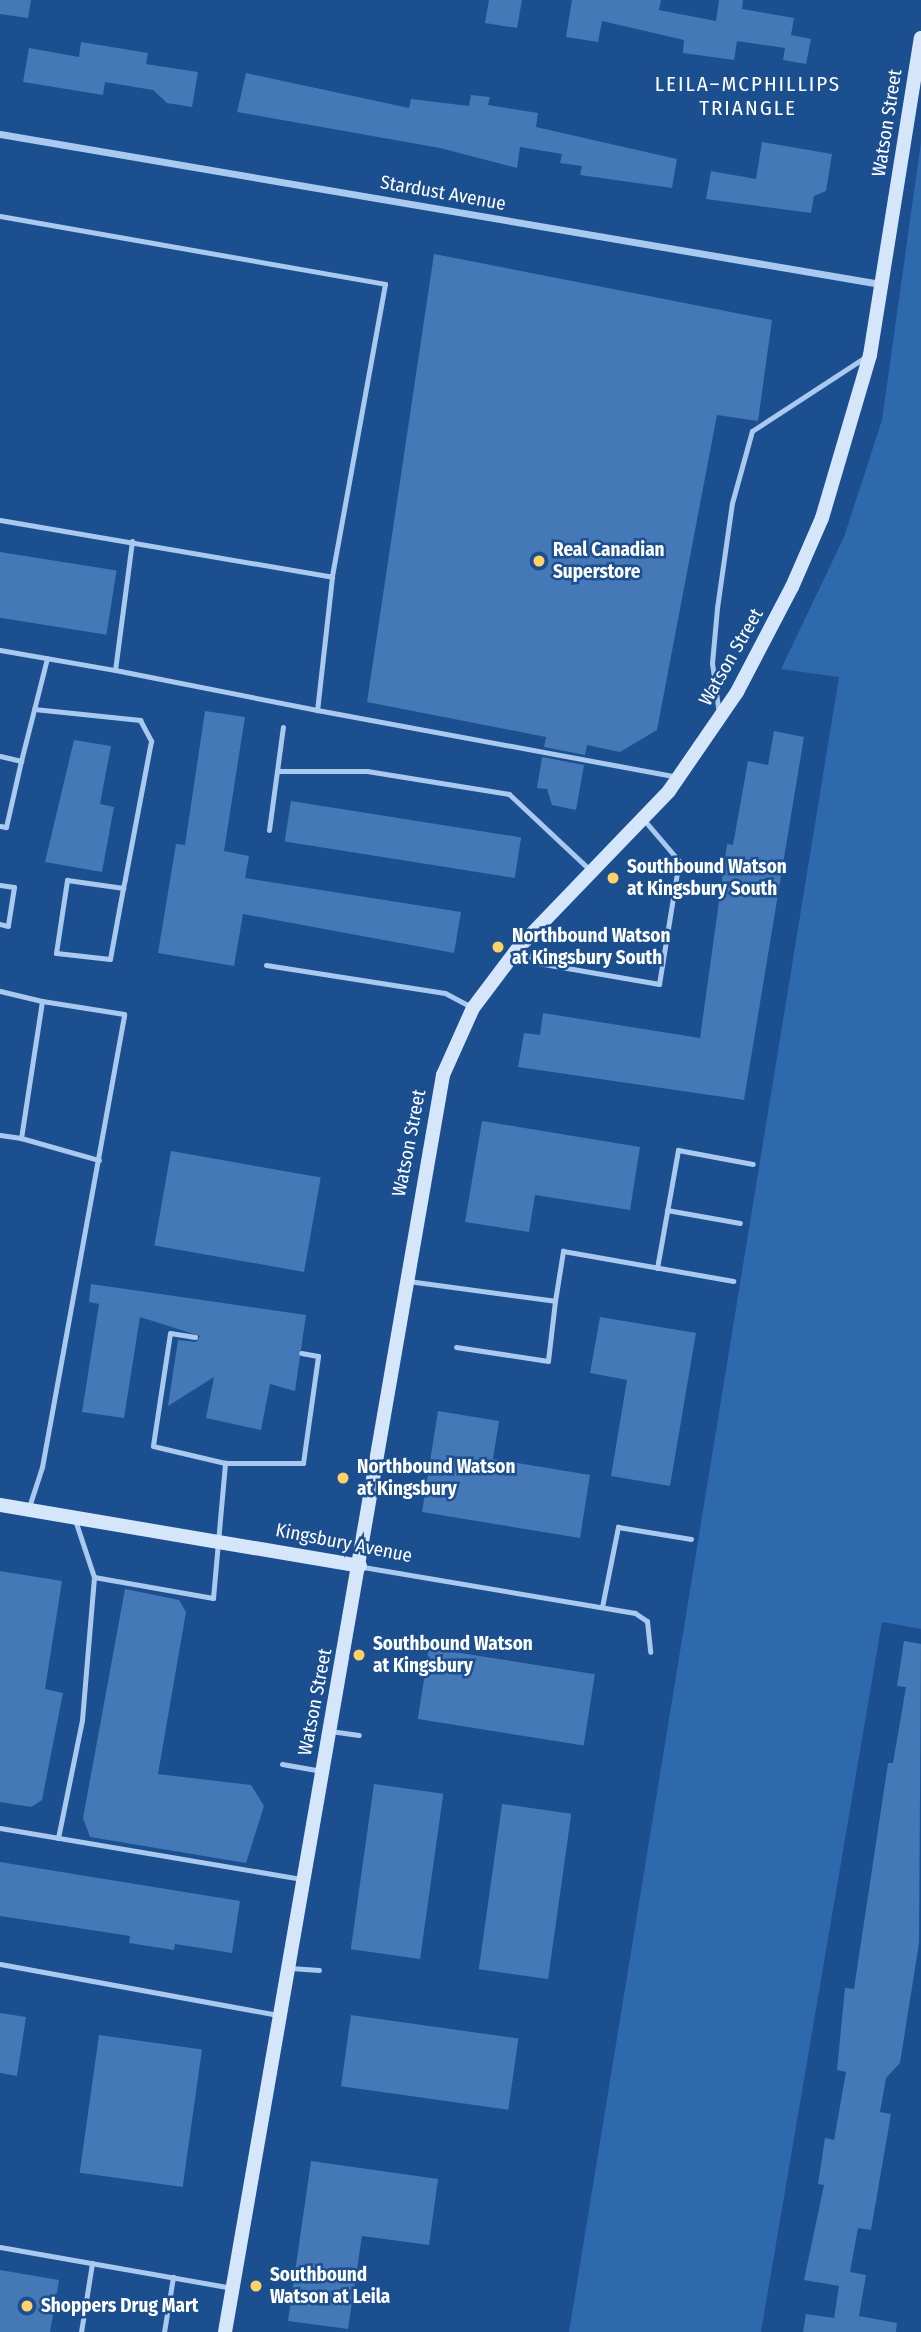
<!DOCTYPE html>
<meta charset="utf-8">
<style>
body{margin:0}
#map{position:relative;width:921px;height:2332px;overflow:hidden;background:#1b4f8f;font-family:"Fira Sans Condensed",sans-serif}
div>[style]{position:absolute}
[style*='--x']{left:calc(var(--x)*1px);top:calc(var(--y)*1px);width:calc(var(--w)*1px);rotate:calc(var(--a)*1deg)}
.green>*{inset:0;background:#2e69ad}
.building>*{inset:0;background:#4478b7;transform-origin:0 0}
.lane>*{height:5px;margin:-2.5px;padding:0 2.5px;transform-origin:2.5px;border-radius:2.5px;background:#a9c9ee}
.street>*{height:7px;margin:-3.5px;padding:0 3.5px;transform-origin:3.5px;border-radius:3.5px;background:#a9c9ee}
.secondary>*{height:14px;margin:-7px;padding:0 7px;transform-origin:7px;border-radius:7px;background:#d6e6fa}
.dots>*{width:19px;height:19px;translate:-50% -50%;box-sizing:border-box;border:4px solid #1b4f8f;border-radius:50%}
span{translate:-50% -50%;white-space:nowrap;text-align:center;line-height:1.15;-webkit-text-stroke:5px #1b4f8f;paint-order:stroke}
.street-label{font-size:19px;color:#fff}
.poi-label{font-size:19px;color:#fff;font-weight:700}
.left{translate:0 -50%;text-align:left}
.neighbourhood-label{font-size:21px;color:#fff;letter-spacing:2px}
</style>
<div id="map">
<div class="green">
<i style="clip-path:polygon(921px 142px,921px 1629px,882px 1622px,761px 2332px,569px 2332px,839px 677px,781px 669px,844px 537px,882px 420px)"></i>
</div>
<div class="building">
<i style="clip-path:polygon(0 0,31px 0,28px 18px,0 14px)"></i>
<i style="clip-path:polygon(489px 0,522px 0,517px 28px,485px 23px)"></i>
<i style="clip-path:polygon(572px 0,661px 0,659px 10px,716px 21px,719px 0,743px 0,742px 9px,794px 18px,791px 35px,811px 39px,806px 64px,783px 60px,785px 48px,737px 41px,734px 60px,683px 53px,684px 40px,602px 21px,598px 42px,566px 37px)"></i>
<i style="clip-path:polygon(81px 42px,148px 53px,146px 64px,198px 72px,192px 107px,167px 103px,153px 90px,105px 82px,103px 95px,23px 82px,29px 48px,79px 57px)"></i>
<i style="clip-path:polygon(246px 73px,409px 108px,411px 99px,469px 106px,471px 95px,490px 97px,488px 105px,538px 113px,536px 127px,677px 159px,672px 188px,580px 175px,582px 166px,560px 163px,562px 154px,520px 147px,517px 168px,440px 148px,237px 112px)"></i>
<i style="clip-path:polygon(762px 142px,832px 154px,826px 191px,814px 196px,811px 213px,706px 199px,711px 171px,756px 179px)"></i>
<i style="clip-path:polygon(434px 254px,772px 320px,758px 421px,717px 415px,657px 730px,620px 752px,587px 745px,585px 755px,544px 747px,546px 737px,367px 702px)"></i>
<i style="left:0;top:552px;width:118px;height:65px;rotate:9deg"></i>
<i style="clip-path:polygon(205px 711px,245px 717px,224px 851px,249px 856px,245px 878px,461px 912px,454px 953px,243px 914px,234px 966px,158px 953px,176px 844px,185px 845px)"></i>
<i style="clip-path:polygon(774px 731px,804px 737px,744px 1100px,518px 1067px,524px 1033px,540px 1035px,543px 1013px,700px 1038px,727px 844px,733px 845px,748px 761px,768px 765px)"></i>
<i style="clip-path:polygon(74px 740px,111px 746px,100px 804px,114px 807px,102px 872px,45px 862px)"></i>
<i style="clip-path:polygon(542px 757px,584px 765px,576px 810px,552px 805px,547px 789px,537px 788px)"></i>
<i style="left:291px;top:801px;width:233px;height:41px;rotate:9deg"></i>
<i style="clip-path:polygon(482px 1121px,640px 1147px,630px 1210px,535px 1195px,529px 1232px,465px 1222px)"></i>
<i style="left:171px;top:1151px;width:152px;height:96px;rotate:10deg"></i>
<i style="clip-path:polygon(91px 1284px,306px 1315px,295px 1391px,270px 1384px,261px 1430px,206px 1418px,214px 1377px,168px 1406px,178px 1340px,196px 1342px,200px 1336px,140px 1317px,124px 1418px,82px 1412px,99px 1304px,89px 1302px)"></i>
<i style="clip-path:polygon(600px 1317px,696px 1333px,670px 1486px,611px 1476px,627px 1380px,590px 1373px)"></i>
<i style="clip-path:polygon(438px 1411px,499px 1421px,493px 1459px,590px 1475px,580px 1538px,422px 1512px)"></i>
<i style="clip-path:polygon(0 1571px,62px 1581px,45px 1689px,63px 1693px,42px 1800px,31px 1807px,0 1802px)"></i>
<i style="clip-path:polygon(125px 1589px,179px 1600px,186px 1612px,158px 1774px,251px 1785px,264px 1806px,246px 1863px,90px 1837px,83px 1818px)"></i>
<i style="clip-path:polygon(904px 1641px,921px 1644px,919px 1943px,900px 2063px,886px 2078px,880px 2112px,891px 2114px,871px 2230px,858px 2228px,850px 2272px,866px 2275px,859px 2316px,897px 2323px,896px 2332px,803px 2332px,806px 2314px,834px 2318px,839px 2286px,804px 2280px,824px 2185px,818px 2184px,825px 2138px,834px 2140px,846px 2072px,837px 2070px,845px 1988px,854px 1989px,888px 1763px,893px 1763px,906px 1687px,897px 1686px)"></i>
<i style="left:429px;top:1648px;width:168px;height:72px;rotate:9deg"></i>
<i style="left:374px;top:1784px;width:70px;height:167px;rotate:8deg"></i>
<i style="left:502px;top:1804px;width:70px;height:167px;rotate:8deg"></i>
<i style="clip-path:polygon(0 1862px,240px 1901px,232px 1953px,175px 1944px,174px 1950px,129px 1943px,130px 1936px,0 1916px)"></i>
<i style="clip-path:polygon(0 2013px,26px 2017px,17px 2076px,0 2073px)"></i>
<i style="left:351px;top:2015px;width:169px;height:72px;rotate:8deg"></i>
<i style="left:99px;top:2035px;width:104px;height:139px;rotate:8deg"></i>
<i style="clip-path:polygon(311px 2161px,438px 2179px,429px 2245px,362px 2236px,348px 2329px,288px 2321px)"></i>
<i style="clip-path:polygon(0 2270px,59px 2280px,50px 2332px,0 2332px)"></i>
</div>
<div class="lane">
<i style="--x:0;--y:216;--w:391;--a:10"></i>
<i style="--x:385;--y:284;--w:298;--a:100.3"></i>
<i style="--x:0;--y:520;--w:337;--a:9.7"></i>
<i style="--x:332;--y:577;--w:134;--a:96.4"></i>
<i style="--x:317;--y:710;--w:366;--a:10.5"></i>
<i style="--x:132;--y:541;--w:130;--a:97.5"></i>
<i style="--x:115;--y:670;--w:206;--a:11.2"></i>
<i style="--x:0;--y:650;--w:117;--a:9.9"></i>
<i style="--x:34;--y:709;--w:107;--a:5.9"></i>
<i style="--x:140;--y:720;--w:24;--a:62"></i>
<i style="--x:151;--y:741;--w:140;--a:100.7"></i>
<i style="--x:125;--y:879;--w:9;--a:103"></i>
<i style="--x:123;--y:888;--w:72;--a:100.4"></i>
<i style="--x:110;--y:959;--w:54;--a:-173.7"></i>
<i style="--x:56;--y:953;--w:74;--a:-81.4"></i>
<i style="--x:67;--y:880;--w:57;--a:8.1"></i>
<i style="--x:719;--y:714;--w:51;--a:-97.8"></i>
<i style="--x:712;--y:663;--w:55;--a:-84.8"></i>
<i style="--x:717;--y:608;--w:106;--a:-81.9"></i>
<i style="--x:732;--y:503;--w:75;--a:-74.5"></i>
<i style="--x:752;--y:431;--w:137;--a:-33.1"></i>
<i style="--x:0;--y:756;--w:22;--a:13"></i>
<i style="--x:21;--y:761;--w:68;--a:102.8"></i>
<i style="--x:6;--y:827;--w:6;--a:-171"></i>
<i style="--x:21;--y:761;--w:106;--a:-75.8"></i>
<i style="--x:277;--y:771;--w:90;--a:0"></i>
<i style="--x:367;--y:771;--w:144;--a:9.2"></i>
<i style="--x:509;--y:794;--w:112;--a:43.2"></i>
<i style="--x:269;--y:830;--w:104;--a:-82.3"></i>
<i style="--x:0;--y:885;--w:14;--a:8"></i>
<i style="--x:14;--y:887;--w:39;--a:99"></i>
<i style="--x:8;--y:926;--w:8;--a:-166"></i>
<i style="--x:519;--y:947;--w:25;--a:40"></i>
<i style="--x:538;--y:963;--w:123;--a:9.8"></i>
<i style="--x:659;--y:984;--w:125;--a:-80.8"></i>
<i style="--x:679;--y:861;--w:54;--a:-130.5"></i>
<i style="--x:266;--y:965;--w:181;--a:8.9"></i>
<i style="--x:445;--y:993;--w:32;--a:28"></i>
<i style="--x:0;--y:991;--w:43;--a:13.4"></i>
<i style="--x:42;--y:1001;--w:139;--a:98.7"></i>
<i style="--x:21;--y:1138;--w:21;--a:-172"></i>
<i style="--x:21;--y:1138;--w:81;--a:15.8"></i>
<i style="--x:667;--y:1210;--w:74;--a:10.1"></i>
<i style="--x:657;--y:1268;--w:120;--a:-79.9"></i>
<i style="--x:678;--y:1150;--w:76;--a:10.6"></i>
<i style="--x:408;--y:1281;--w:148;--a:7.7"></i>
<i style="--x:555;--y:1301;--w:60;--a:96.7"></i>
<i style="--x:548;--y:1361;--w:93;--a:-171.3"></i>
<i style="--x:555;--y:1301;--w:51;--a:-80.9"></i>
<i style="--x:563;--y:1251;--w:173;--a:10"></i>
<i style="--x:195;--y:1337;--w:25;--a:-171"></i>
<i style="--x:170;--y:1333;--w:114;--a:98.6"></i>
<i style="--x:153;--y:1446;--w:74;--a:13.3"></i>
<i style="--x:28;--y:1510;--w:45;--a:-72"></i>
<i style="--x:42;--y:1467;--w:460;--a:-79.7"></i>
<i style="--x:124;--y:1014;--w:83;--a:-171"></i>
<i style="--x:363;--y:1567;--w:276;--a:9.6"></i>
<i style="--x:635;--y:1613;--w:14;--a:34"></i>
<i style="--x:647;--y:1621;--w:31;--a:84"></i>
<i style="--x:94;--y:1577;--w:121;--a:10"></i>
<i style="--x:213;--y:1598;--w:136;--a:-84.9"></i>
<i style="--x:225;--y:1463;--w:78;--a:0"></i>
<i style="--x:303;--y:1463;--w:108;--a:-82"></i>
<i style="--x:318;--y:1356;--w:17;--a:-170"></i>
<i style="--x:602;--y:1607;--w:82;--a:-78.7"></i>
<i style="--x:618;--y:1527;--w:74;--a:9.3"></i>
<i style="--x:330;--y:1731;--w:29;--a:8"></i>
<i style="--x:282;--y:1764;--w:39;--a:10"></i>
<i style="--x:0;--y:1828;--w:305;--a:9.6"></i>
<i style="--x:58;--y:1838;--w:120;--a:-78.5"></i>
<i style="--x:82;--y:1720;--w:144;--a:-85.2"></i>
<i style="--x:94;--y:1577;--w:60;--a:-108.4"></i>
<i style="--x:0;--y:1964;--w:284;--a:10.4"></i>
<i style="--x:290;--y:1968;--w:29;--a:4"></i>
<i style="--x:0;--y:2247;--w:236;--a:10"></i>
<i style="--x:81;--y:2332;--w:70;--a:-80.9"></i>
<i style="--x:164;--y:2332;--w:56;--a:-80.7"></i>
</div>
<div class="street">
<i style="--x:0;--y:134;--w:893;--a:9.67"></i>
</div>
<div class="secondary">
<i style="--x:0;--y:1505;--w:365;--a:9.6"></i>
<i style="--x:225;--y:2332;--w:1276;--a:-80.16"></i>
<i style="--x:443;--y:1075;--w:73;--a:-65.9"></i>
<i style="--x:473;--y:1008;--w:76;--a:-53"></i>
<i style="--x:519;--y:947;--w:216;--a:-46.1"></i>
<i style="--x:669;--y:791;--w:120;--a:-55.5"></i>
<i style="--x:737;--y:692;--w:119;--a:-62.4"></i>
<i style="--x:792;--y:587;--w:75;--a:-66.5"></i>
<i style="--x:822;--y:518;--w:170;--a:-73.6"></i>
<i style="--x:870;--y:355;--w:321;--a:-80.9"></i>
</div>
<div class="dots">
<i style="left:539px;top:561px;background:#ffd166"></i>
<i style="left:613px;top:878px;background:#ffd166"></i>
<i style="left:498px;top:947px;background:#ffd166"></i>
<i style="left:343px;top:1478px;background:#ffd166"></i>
<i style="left:359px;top:1655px;background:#ffd166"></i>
<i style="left:256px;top:2286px;background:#ffd166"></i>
<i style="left:27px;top:2306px;background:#ffd166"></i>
</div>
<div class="street-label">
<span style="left:887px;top:123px;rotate:-81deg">Watson Street</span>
<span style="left:443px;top:193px;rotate:10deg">Stardust Avenue</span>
<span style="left:731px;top:657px;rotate:-60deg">Watson Street</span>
<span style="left:409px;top:1143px;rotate:-79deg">Watson Street</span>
<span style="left:344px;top:1543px;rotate:11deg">Kingsbury Avenue</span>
<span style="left:315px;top:1702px;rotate:-79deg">Watson Street</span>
</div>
<div class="poi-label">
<span class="left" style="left:553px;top:561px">Real Canadian<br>Superstore</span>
<span class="left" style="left:627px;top:878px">Southbound Watson<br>at Kingsbury South</span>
<span class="left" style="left:512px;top:947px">Northbound Watson<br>at Kingsbury South</span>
<span class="left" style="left:357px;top:1478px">Northbound Watson<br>at Kingsbury</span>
<span class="left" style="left:373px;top:1655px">Southbound Watson<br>at Kingsbury</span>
<span class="left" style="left:270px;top:2286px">Southbound<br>Watson at Leila</span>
<span class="left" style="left:41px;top:2306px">Shoppers Drug Mart</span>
</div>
<div class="neighbourhood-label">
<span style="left:748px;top:96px">LEILA–MCPHILLIPS<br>TRIANGLE</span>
</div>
</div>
